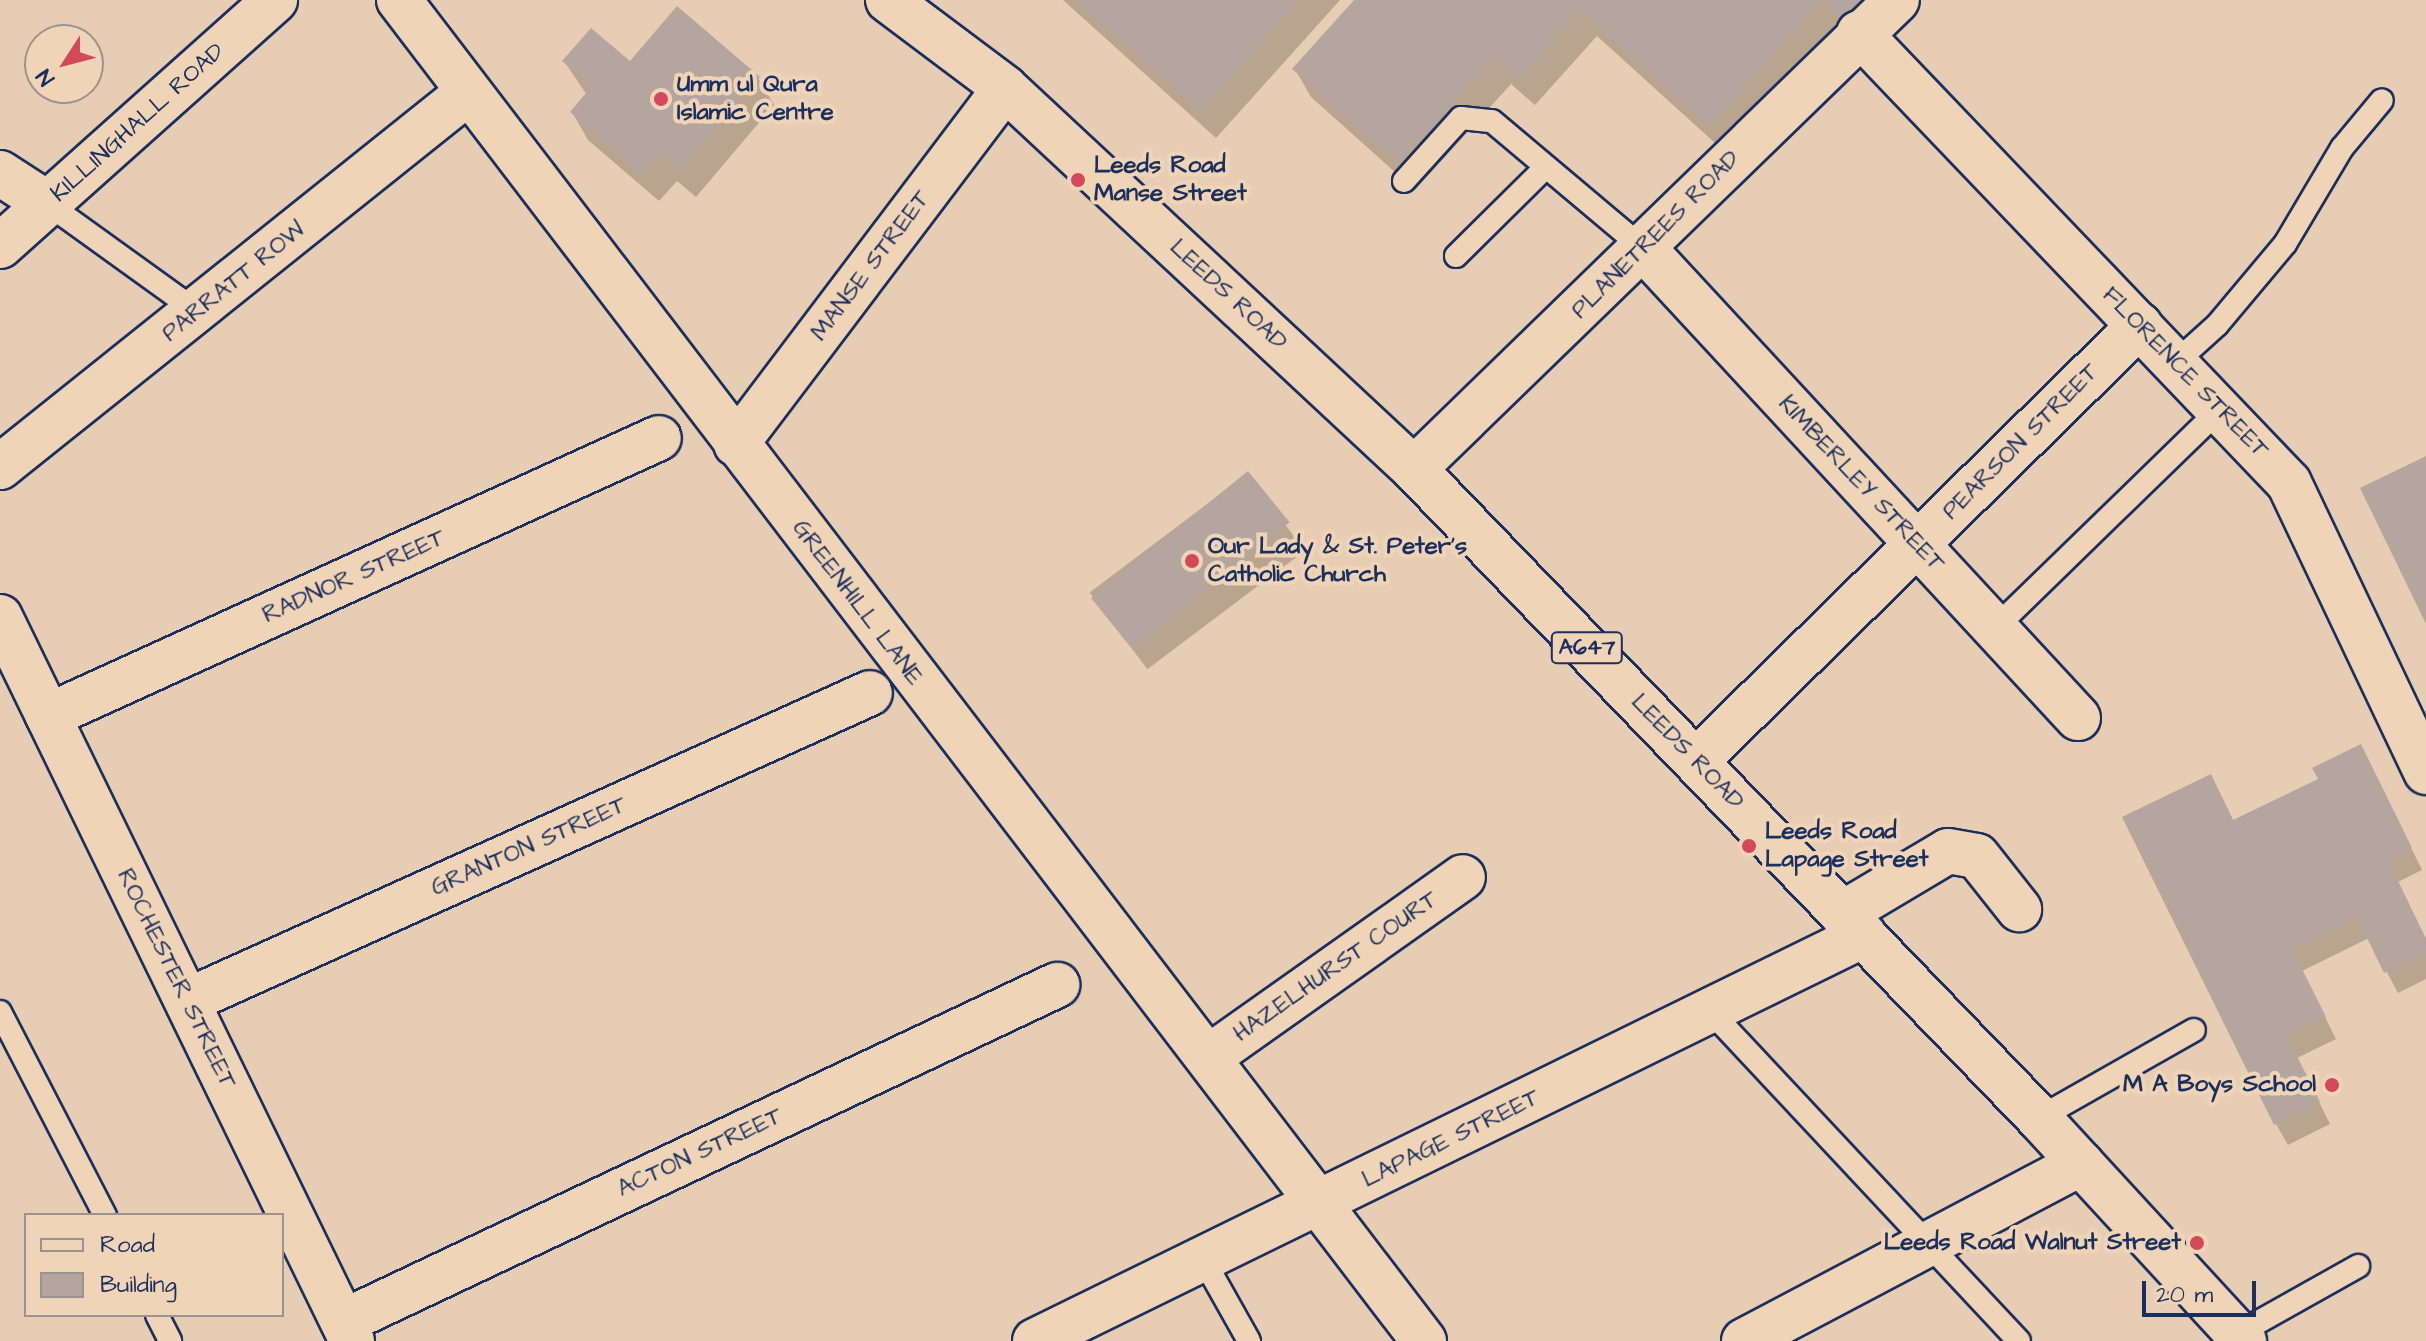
<!DOCTYPE html>
<meta charset="utf-8">
<style>
body{margin:0}
#map{position:relative;width:2426px;height:1341px;overflow:hidden;background:#e7cdb3;font-family:"Architects Daughter",sans-serif}
div>[style]{position:absolute}
[style*='--x']{left:calc(var(--x)*1px);top:calc(var(--y)*1px);width:calc(var(--w)*1px);rotate:calc(var(--a)*1deg)}
.shadow>*{inset:0;background:#0003;transform-origin:0 0}
.building>*{inset:0;background:#b4a69e;transform-origin:0 0}
.roads{filter:drop-shadow(2px 0 #1b2f5e) drop-shadow(-2px 0 #1b2f5e) drop-shadow(0 2px #1b2f5e) drop-shadow(0 -2px #1b2f5e)}
.lane>*{height:22px;margin:-11px;padding:0 11px;transform-origin:11px;border-radius:11px;background:#f0d4b7}
.street>*{height:44px;margin:-22px;padding:0 22px;transform-origin:22px;border-radius:22px;background:#f0d4b7}
.primary>*{height:44px;margin:-22px;padding:0 22px;transform-origin:22px;border-radius:22px;background:#f0d4b7}
.highway>*{height:44px;margin:-22px;padding:0 22px;transform-origin:22px;border-radius:22px;background:#f0d4b7}
.dots>*{width:22px;height:22px;translate:-50% -50%;box-sizing:border-box;border:4px solid #f0d4b7;border-radius:50%}
span{translate:-50% -50%;white-space:nowrap;text-align:center;line-height:1.15;-webkit-text-stroke:8px #f0d4b7;paint-order:stroke}
.shield-label span{padding:2px 6px;background:#f0d4b7;border:2px solid;border-radius:6px;-webkit-text-stroke-width:0}
.shield-label{font-size:22px;color:#1b2f5e;font-weight:700}
.poi-label{font-size:24px;color:#1b2f5e;font-weight:700}
.left{translate:0 -50%;text-align:left}
.right{translate:-100% -50%;text-align:right}
.street-label{font-size:24px;color:#1b2f5e}
.legend{position:absolute;left:24px;top:1213px;width:260px;height:104px;box-sizing:border-box;background:#f0d4b7;border:2px solid #9b9293;margin:0;padding:10px 14px;list-style:none;font-size:24px;color:#1b2f5e}
.legend li{display:flex;align-items:center;gap:16px;height:40px}
.legend b{width:40px;border:2px solid #9b9293}
.north{position:absolute;left:24px;top:24px;width:80px;height:80px;box-sizing:border-box;background:#f0d4b7;border:2px solid #9b9293;border-radius:50%;rotate:234deg;font-size:22px;font-weight:700;line-height:32px;text-align:center;color:#1b2f5e}
.north::after{content:'';display:block;margin:auto;width:28px;height:36px;background:#d1495b;clip-path:polygon(50% 0,100% 100%,50% 72%,0 100%)}
.scale{position:absolute;left:2142px;top:1281px;width:114px;height:36px;box-sizing:border-box;border:4px solid #1b2f5e;border-top:0;padding-left:10px;font-size:24px;line-height:28px;white-space:nowrap;color:#1b2f5e;-webkit-text-stroke:6px #f0d4b7;paint-order:stroke}
</style>
<div id="map">
<div class="shadow">
<i style="clip-path:polygon(1063px 0,1340px 0,1216px 138px)"></i>
<i style="clip-path:polygon(1357px 0,1900px 0,1726px 153px,1597px 36px,1535px 105px,1511px 84px,1415px 190px,1311px 97px,1295px 69px)"></i>
<i style="clip-path:polygon(564px 61px,758px 78px,774px 105px,696px 197px,677px 181px,659px 201px,588px 140px,572px 112px,587px 95px)"></i>
<i style="left:1247px;top:474px;width:96px;height:197px;rotate:53deg"></i>
<i style="clip-path:polygon(2372px 768px,2422px 870px,2398px 882px,2426px 939px,2426px 979px,2398px 993px,2369px 938px,2302px 971px,2336px 1039px,2297px 1058px,2330px 1124px,2288px 1145px,2276px 1124px,2222px 797px,2234px 822px)"></i>
</div>
<div class="building">
<i style="clip-path:polygon(1076px 0,1300px 0,1200px 111px)"></i>
<i style="clip-path:polygon(1354px 0,1860px 0,1842px 19px,1822px 1px,1710px 126px,1580px 10px,1518px 79px,1494px 57px,1399px 164px,1292px 69px)"></i>
<i style="clip-path:polygon(677px 6px,760px 77px,679px 170px,660px 154px,643px 175px,570px 112px,592px 86px,562px 61px,591px 28px,630px 61px)"></i>
<i style="clip-path:polygon(2426px 456px,2426px 624px,2360px 488px)"></i>
<i style="left:1248px;top:471px;width:66px;height:202px;rotate:51deg"></i>
<i style="clip-path:polygon(2361px 744px,2412px 848px,2388px 860px,2426px 939px,2426px 952px,2384px 973px,2357px 917px,2292px 949px,2326px 1017px,2287px 1036px,2320px 1102px,2274px 1125px,2122px 817px,2211px 774px,2233px 820px,2318px 779px,2312px 768px)"></i>
</div>
<div class="roads">
<div class="lane">
<i style="--x:1404;--y:181;--w:85;--a:-47.9"></i>
<i style="--x:1461;--y:118;--w:31;--a:6"></i>
<i style="--x:1492;--y:121;--w:199;--a:40.1"></i>
<i style="--x:48;--y:204;--w:185;--a:35.8"></i>
<i style="--x:1456;--y:256;--w:124;--a:-44.7"></i>
<i style="--x:2176;--y:362;--w:55;--a:-42.1"></i>
<i style="--x:2217;--y:325;--w:106;--a:-50"></i>
<i style="--x:2285;--y:244;--w:112;--a:-59.3"></i>
<i style="--x:2342;--y:148;--w:62;--a:-50.2"></i>
<i style="--x:1994;--y:629;--w:317;--a:-44.2"></i>
<i style="--x:0;--y:1012;--w:229;--a:62.7"></i>
<i style="--x:1712;--y:1013;--w:449;--a:46.9"></i>
<i style="--x:2039;--y:1118;--w:178;--a:-29.6"></i>
<i style="--x:1203;--y:1259;--w:94;--a:60.7"></i>
<i style="--x:157;--y:1315;--w:29;--a:63"></i>
<i style="--x:2237;--y:1334;--w:139;--a:-29.3"></i>
</div>
<div class="street">
<i style="--x:399;--y:0;--w:1688;--a:52.61"></i>
<i style="--x:1859;--y:33;--w:622;--a:46.3"></i>
<i style="--x:2289;--y:483;--w:320;--a:64.6"></i>
<i style="--x:0;--y:173;--w:57;--a:32.9"></i>
<i style="--x:1644;--y:249;--w:639;--a:47.22"></i>
<i style="--x:736;--y:444;--w:446;--a:-52.9"></i>
<i style="--x:0;--y:467;--w:597;--a:-38.67"></i>
<i style="--x:1414;--y:469;--w:673;--a:-44.16"></i>
<i style="--x:0;--y:617;--w:805;--a:64.07"></i>
<i style="--x:48;--y:716;--w:671;--a:-24.47"></i>
<i style="--x:1696;--y:761;--w:622;--a:-44.48"></i>
<i style="--x:1842;--y:914;--w:123;--a:-30.7"></i>
<i style="--x:1948;--y:851;--w:29;--a:10"></i>
<i style="--x:1977;--y:856;--w:68;--a:51.6"></i>
<i style="--x:187;--y:1001;--w:749;--a:-24.27"></i>
<i style="--x:1209;--y:1057;--w:311;--a:-35.3"></i>
<i style="--x:343;--y:1322;--w:790;--a:-25.27"></i>
<i style="--x:1035;--y:1341;--w:923;--a:-26.09"></i>
<i style="--x:1744;--y:1341;--w:381;--a:-27.8"></i>
</div>
<div class="primary">
<i style="--x:888;--y:0;--w:146;--a:36.9"></i>
<i style="--x:1005;--y:88;--w:559;--a:42.97"></i>
<i style="--x:1414;--y:469;--w:901;--a:46.08"></i>
<i style="--x:2039;--y:1118;--w:303;--a:47.4"></i>
</div>
<div class="highway">
<i style="--x:0;--y:246;--w:369;--a:-41.8"></i>
</div>
</div>
<div class="dots">
<i style="left:661px;top:99px;background:#d1495b"></i>
<i style="left:1078px;top:180px;background:#d1495b"></i>
<i style="left:1192px;top:561px;background:#d1495b"></i>
<i style="left:1749px;top:846px;background:#d1495b"></i>
<i style="left:2332px;top:1085px;background:#d1495b"></i>
<i style="left:2197px;top:1243px;background:#d1495b"></i>
</div>
<div class="shield-label">
<span style="left:1587px;top:648px">A647</span>
</div>
<div class="poi-label">
<span class="left" style="left:677px;top:99px">Umm ul Qura<br>Islamic Centre</span>
<span class="left" style="left:1094px;top:180px">Leeds Road<br>Manse Street</span>
<span class="left" style="left:1208px;top:561px">Our Lady &amp; St. Peter’s<br>Catholic Church</span>
<span class="left" style="left:1765px;top:846px">Leeds Road<br>Lapage Street</span>
<span class="right" style="left:2316px;top:1085px">M A Boys School</span>
<span class="right" style="left:2181px;top:1243px">Leeds Road Walnut Street</span>
</div>
<div class="street-label">
<span style="left:138px;top:123px;rotate:-42deg">KILLINGHALL ROAD</span>
<span style="left:1656px;top:235px;rotate:-45deg">PLANETREES ROAD</span>
<span style="left:871px;top:266px;rotate:-53deg">MANSE STREET</span>
<span style="left:234px;top:282px;rotate:-39deg">PARRATT ROW</span>
<span style="left:1228px;top:295px;rotate:43deg">LEEDS ROAD</span>
<span style="left:2185px;top:373px;rotate:46deg">FLORENCE STREET</span>
<span style="left:2021px;top:442px;rotate:-45deg">PEARSON STREET</span>
<span style="left:1861px;top:484px;rotate:47deg">KIMBERLEY STREET</span>
<span style="left:354px;top:577px;rotate:-24deg">RADNOR STREET</span>
<span style="left:857px;top:603px;rotate:53deg">GREENHILL LANE</span>
<span style="left:1687px;top:752px;rotate:46deg">LEEDS ROAD</span>
<span style="left:529px;top:847px;rotate:-24deg">GRANTON STREET</span>
<span style="left:1336px;top:967px;rotate:-35deg">HAZELHURST COURT</span>
<span style="left:176px;top:979px;rotate:64deg">ROCHESTER STREET</span>
<span style="left:1451px;top:1139px;rotate:-26deg">LAPAGE STREET</span>
<span style="left:700px;top:1153px;rotate:-25deg">ACTON STREET</span>
</div>
<ul class="legend">
<li><b style="height:10px;background:#f0d4b7"></b>Road</li>
<li><b style="height:22px;background:#b4a69e"></b>Building</li>
</ul>
<div class="north">N</div>
<div class="scale">20 m</div>
</div>
